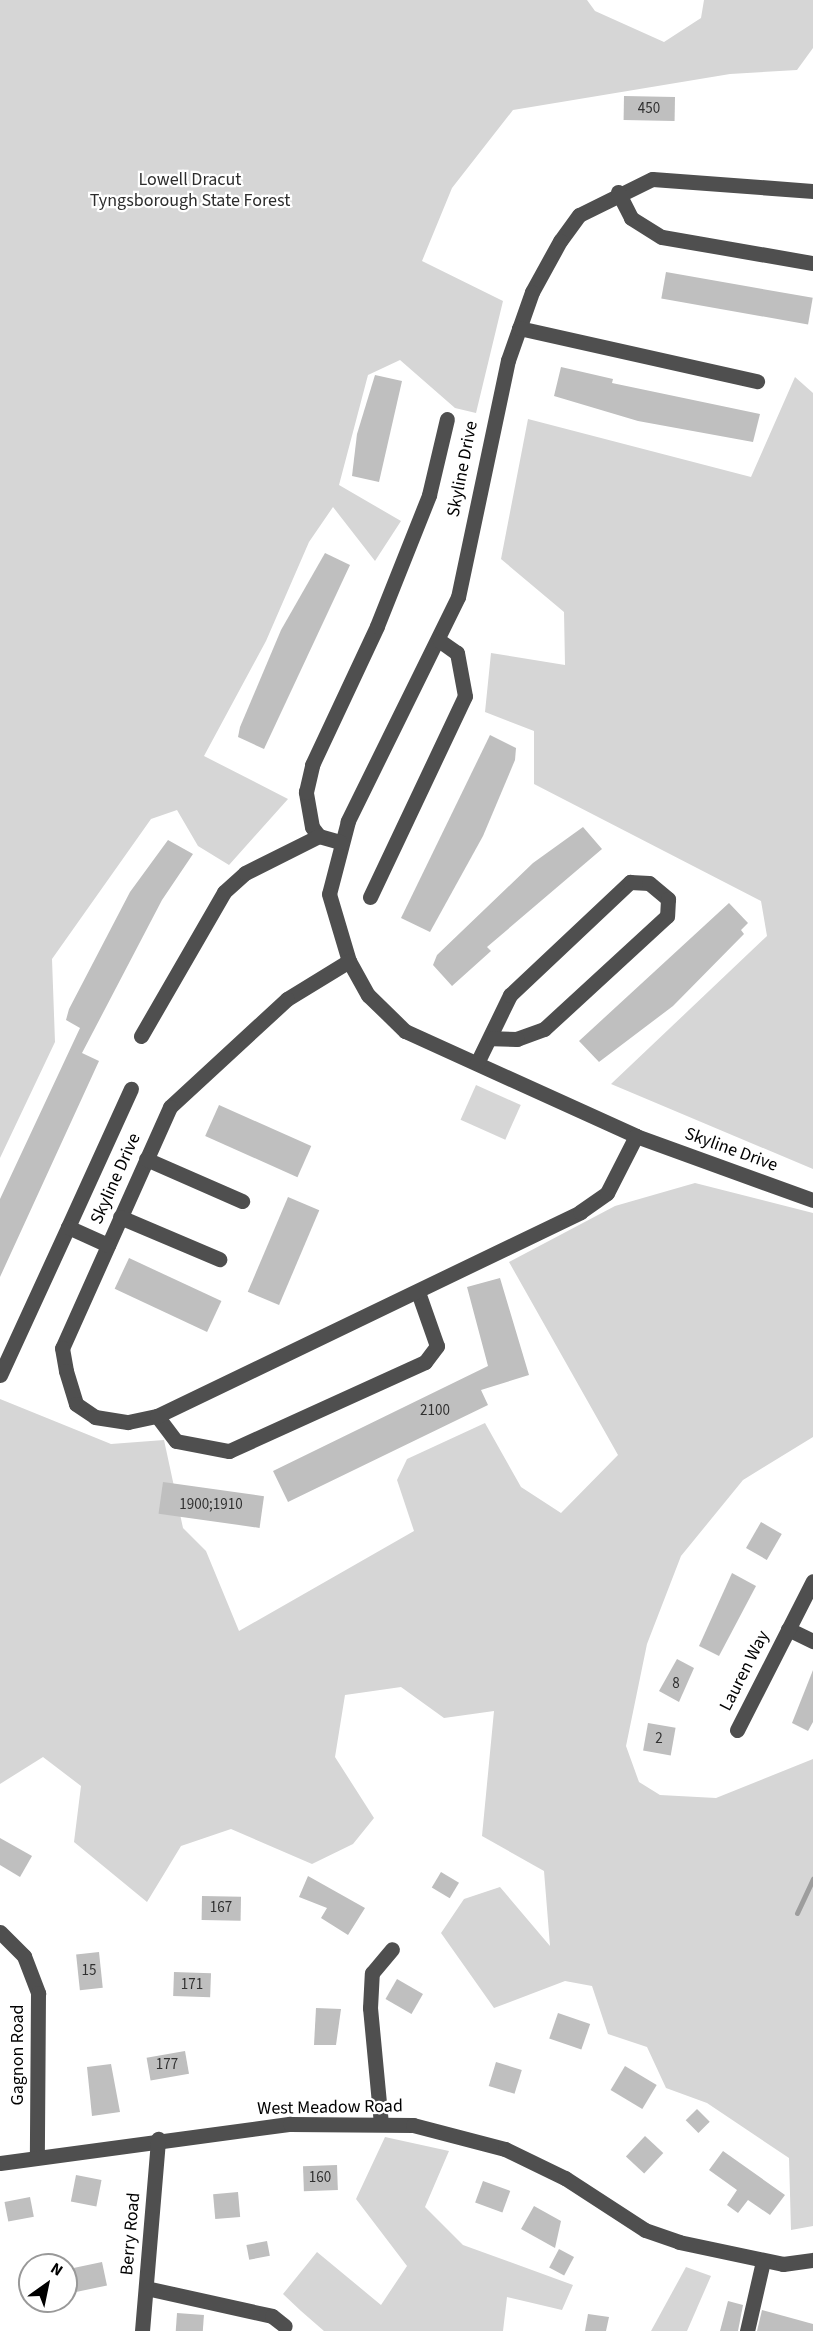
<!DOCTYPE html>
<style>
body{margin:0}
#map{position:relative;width:813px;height:2331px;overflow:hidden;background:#fff;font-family:"Source Sans 3",sans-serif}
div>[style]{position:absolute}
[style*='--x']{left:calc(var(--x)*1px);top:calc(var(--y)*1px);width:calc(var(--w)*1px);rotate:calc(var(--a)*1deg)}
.green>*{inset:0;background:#d6d6d6;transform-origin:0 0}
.stream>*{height:5px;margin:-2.5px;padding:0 2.5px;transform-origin:2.5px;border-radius:2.5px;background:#9d9d9d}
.building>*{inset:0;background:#bfbfbf;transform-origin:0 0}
.minor>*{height:15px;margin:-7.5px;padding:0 7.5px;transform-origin:7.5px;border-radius:7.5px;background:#4f4f4f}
span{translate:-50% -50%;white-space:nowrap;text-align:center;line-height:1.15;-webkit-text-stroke:4.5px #fff;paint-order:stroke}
.number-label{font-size:15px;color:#303030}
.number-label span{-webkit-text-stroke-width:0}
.park-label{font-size:18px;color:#2d2d2d}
.street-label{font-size:18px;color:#000}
.north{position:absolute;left:18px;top:2253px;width:60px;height:60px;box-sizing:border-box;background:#fff;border:2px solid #999;border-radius:50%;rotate:33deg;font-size:16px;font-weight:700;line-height:24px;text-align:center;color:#000}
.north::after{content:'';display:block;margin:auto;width:21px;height:27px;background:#000;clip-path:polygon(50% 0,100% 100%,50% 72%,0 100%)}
</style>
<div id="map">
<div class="green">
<i style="clip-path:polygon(0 0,587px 0,595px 11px,664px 42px,701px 18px,704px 0,813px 0,813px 48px,797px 70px,730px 74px,513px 110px,452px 188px,422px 261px,503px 301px,476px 413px,455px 408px,400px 360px,368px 375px,339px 485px,401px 521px,375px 561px,333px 507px,309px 542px,266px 641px,204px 756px,288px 799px,229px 865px,198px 846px,177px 810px,151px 819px,52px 959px,55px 1042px,0 1158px)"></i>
<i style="clip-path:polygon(795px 377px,813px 393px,813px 1169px,611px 1084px,767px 936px,761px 901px,534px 784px,534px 731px,485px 712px,491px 653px,565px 665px,564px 612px,501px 559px,528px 419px,751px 477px)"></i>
<i style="left:476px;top:1085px;width:49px;height:38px;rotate:24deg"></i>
<i style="clip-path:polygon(695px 1183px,813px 1213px,813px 1437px,743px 1480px,681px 1556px,647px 1644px,626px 1746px,639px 1782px,660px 1795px,716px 1798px,813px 1759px,813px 2226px,791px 2230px,789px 2158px,707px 2103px,666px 2088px,647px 2047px,608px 2034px,592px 1986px,565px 1981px,494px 2008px,441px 1933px,464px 1899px,500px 1887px,550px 1946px,544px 1871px,482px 1836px,494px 1711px,444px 1718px,401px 1687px,345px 1695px,335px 1757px,374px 1818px,353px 1844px,312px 1864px,231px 1829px,181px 1846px,147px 1902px,74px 1842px,81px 1786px,43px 1757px,0 1784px,0 1399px,111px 1444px,164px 1440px,183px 1528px,206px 1551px,239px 1631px,414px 1531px,397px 1480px,407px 1459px,485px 1423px,521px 1487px,561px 1513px,618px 1455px,509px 1262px,615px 1206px)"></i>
<i style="clip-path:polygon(385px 2137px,449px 2151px,425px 2207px,463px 2245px,573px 2285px,562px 2310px,507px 2297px,503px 2331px,324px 2331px,301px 2311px,283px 2294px,317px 2252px,381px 2305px,407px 2266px,356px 2199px)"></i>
<i style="clip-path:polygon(686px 2267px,711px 2276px,687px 2331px,651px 2331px)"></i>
</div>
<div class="stream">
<i style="--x:797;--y:1913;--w:38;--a:-65"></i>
</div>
<div class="building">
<i style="left:624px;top:96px;width:51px;height:24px;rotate:1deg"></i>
<i style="left:666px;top:272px;width:149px;height:27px;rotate:10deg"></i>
<i style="clip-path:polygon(561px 367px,613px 379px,612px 383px,760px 414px,753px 442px,638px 421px,554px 396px)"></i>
<i style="clip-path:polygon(375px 375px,402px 381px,379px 482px,352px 476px,357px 434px)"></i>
<i style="clip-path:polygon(325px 553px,350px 565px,264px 749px,238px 737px,240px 727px,281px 630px)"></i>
<i style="clip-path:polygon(490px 735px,516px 748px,515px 760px,483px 836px,430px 932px,401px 918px)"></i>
<i style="clip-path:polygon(583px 827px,602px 849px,487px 947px,491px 951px,452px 986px,433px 965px,437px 955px,533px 863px)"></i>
<i style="clip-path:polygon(168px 840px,193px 854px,162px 900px,82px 1053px,99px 1061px,0 1277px,0 1199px,80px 1028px,66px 1020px,69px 1009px,130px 892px)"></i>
<i style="clip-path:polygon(729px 903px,748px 923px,741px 930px,744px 934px,673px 1006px,599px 1062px,579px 1041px)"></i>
<i style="left:219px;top:1105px;width:101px;height:34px;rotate:24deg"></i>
<i style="left:288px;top:1197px;width:34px;height:103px;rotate:23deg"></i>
<i style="left:129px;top:1258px;width:102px;height:34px;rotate:25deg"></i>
<i style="clip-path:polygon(500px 1278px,529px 1375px,481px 1390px,488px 1405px,288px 1502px,273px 1471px,488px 1366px,467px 1287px)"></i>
<i style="left:163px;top:1482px;width:102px;height:32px;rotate:8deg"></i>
<i style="left:761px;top:1522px;width:24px;height:30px;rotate:30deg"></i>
<i style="clip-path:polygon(732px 1573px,756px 1586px,719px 1656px,699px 1646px)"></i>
<i style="clip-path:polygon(677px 1659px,694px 1668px,679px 1702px,659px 1691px)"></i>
<i style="clip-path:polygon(813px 1670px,813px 1722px,808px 1731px,792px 1723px)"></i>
<i style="left:648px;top:1723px;width:28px;height:28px;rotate:10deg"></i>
<i style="clip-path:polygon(0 1838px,32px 1856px,20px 1877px,0 1865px)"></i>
<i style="left:441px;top:1872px;width:21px;height:18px;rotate:31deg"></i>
<i style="clip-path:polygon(308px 1876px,365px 1908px,348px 1935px,321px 1918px,327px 1908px,299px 1897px)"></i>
<i style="left:202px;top:1896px;width:39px;height:24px;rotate:1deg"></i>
<i style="left:99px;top:1952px;width:36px;height:23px;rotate:84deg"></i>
<i style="left:174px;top:1972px;width:37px;height:24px;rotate:2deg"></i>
<i style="left:397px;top:1979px;width:30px;height:23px;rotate:30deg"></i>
<i style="clip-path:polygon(316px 2008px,341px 2009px,336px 2045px,314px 2045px)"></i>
<i style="left:558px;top:2013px;width:34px;height:27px;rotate:19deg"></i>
<i style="left:185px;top:2051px;width:23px;height:39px;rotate:80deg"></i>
<i style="left:496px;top:2062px;width:27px;height:25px;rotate:17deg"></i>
<i style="clip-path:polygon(111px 2064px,120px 2112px,92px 2116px,87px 2067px)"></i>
<i style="left:625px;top:2066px;width:37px;height:28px;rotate:31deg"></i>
<i style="left:697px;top:2109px;width:18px;height:16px;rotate:45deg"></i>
<i style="left:645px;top:2136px;width:25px;height:28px;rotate:43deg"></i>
<i style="clip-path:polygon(723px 2151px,785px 2195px,770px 2215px,748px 2200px,738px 2213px,727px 2205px,737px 2190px,709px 2170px)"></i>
<i style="left:337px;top:2165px;width:25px;height:34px;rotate:88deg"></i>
<i style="left:76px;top:2175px;width:26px;height:27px;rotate:11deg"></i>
<i style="left:483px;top:2181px;width:29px;height:23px;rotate:20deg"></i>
<i style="left:238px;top:2192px;width:25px;height:25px;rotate:85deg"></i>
<i style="left:30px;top:2197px;width:20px;height:26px;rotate:79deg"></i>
<i style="clip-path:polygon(534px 2206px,561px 2221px,555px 2248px,521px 2229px)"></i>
<i style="left:267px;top:2241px;width:15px;height:21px;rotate:79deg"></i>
<i style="left:559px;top:2249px;width:17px;height:21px;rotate:28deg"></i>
<i style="left:102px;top:2262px;width:24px;height:34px;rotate:78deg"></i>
<i style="clip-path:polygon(728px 2301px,743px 2305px,738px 2331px,720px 2331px)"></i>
<i style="clip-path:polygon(762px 2310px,813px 2324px,813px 2331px,757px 2331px)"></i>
<i style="left:177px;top:2313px;width:27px;height:18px;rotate:4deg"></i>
<i style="clip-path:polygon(588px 2314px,609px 2317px,606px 2331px,585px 2331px)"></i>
</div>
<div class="minor">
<i style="--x:813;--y:191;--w:161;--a:-175.7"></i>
<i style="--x:652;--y:179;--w:81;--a:153.7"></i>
<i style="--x:579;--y:215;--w:32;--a:126"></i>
<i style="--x:560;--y:241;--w:58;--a:118.8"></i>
<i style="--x:532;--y:292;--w:72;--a:109.4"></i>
<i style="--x:508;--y:360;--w:242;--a:101.9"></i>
<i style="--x:458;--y:597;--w:250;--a:116.2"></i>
<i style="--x:348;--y:821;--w:75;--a:104.6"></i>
<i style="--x:329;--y:894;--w:70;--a:73.4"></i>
<i style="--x:349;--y:961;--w:39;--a:61"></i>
<i style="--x:368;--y:995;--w:52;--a:44.2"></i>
<i style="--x:405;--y:1031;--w:254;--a:24.4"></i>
<i style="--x:636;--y:1136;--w:188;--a:19.9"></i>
<i style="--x:618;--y:192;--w:29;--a:63"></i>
<i style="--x:631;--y:218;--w:36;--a:32"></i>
<i style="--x:662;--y:237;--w:153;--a:9.8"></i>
<i style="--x:519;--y:328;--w:244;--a:12.6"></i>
<i style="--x:340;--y:842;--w:22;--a:-164"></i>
<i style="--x:319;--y:836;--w:11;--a:-128"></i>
<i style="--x:312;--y:827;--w:36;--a:-100"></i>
<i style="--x:306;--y:792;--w:28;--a:-77"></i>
<i style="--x:312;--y:765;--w:153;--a:-64.9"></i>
<i style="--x:377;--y:626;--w:141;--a:-68.3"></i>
<i style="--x:429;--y:495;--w:78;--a:-76.7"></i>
<i style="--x:370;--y:897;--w:222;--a:-64.7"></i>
<i style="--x:465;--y:696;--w:44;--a:-100.5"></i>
<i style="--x:457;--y:653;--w:21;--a:-145"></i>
<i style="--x:349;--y:961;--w:73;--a:148.5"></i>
<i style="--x:287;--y:999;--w:159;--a:137.3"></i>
<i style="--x:170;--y:1107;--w:264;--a:114.1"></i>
<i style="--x:62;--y:1348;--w:23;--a:80"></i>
<i style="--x:66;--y:1371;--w:34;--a:73"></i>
<i style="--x:76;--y:1404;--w:23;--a:34"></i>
<i style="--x:95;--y:1417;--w:33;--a:9"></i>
<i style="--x:128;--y:1422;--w:30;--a:-12"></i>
<i style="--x:157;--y:1416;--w:31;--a:53"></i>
<i style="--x:176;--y:1441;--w:54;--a:10.7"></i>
<i style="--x:229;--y:1451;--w:215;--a:-24.4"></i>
<i style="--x:425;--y:1362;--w:20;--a:-53"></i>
<i style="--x:437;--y:1346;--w:57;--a:-109.4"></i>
<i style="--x:141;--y:1036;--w:166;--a:-60"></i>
<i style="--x:224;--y:892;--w:28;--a:-42"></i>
<i style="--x:245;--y:873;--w:83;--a:-26.6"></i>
<i style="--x:477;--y:1063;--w:76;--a:-64.1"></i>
<i style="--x:510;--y:995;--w:165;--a:-43.3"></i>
<i style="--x:630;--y:882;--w:19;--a:3"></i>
<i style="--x:649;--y:883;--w:25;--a:40"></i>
<i style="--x:668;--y:899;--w:17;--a:93"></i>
<i style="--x:667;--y:916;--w:167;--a:137.4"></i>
<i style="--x:544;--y:1029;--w:29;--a:160"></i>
<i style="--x:517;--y:1039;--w:24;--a:-178"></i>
<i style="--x:146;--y:1159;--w:105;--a:23.6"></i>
<i style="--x:120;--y:1217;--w:108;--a:23"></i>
<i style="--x:68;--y:1227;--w:152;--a:-65.5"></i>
<i style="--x:0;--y:1375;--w:163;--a:-65.3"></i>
<i style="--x:68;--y:1227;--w:44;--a:24.2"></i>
<i style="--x:157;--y:1416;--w:470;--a:-25.7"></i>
<i style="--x:580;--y:1212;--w:33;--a:-35"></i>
<i style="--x:607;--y:1193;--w:64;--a:-63"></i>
<i style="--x:788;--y:1629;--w:28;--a:26"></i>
<i style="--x:737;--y:1730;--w:167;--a:-63"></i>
<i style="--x:0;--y:1932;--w:34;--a:45"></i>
<i style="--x:24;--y:1956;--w:40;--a:69"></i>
<i style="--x:38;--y:1993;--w:162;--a:90.4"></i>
<i style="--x:381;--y:2124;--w:117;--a:-95.4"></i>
<i style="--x:370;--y:2008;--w:35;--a:-87"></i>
<i style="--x:372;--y:1973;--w:31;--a:-50"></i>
<i style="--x:0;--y:2163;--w:293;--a:-7.7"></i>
<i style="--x:290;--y:2124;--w:123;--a:0.5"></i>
<i style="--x:413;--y:2125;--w:95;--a:14.6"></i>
<i style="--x:505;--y:2149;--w:67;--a:25.8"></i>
<i style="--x:565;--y:2178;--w:95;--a:33"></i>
<i style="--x:645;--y:2230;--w:36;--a:19"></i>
<i style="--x:679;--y:2242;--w:106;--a:11.9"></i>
<i style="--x:783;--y:2264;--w:30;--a:-8"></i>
<i style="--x:146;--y:2288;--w:129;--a:12.5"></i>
<i style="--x:272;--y:2316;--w:16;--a:38"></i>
<i style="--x:142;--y:2331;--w:193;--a:-85.2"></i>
<i style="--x:747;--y:2331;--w:72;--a:-77.1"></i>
</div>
<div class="number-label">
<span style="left:649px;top:109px">450</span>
<span style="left:435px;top:1411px">2100</span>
<span style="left:211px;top:1505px">1900;1910</span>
<span style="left:676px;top:1684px">8</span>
<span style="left:659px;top:1739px">2</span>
<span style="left:221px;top:1908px">167</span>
<span style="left:89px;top:1971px">15</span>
<span style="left:192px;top:1985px">171</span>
<span style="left:167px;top:2065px">177</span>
<span style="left:320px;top:2178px">160</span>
</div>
<div class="park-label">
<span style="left:190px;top:191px">Lowell Dracut<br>Tyngsborough State Forest</span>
</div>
<div class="street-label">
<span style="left:463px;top:469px;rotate:-79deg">Skyline Drive</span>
<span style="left:731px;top:1150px;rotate:20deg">Skyline Drive</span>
<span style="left:116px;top:1179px;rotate:-66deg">Skyline Drive</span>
<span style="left:745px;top:1671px;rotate:-63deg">Lauren Way</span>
<span style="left:18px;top:2055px;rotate:-90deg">Gagnon Road</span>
<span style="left:330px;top:2108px;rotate:-1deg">West Meadow Road</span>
<span style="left:131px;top:2234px;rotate:-85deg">Berry Road</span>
</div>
<div class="north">N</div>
</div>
